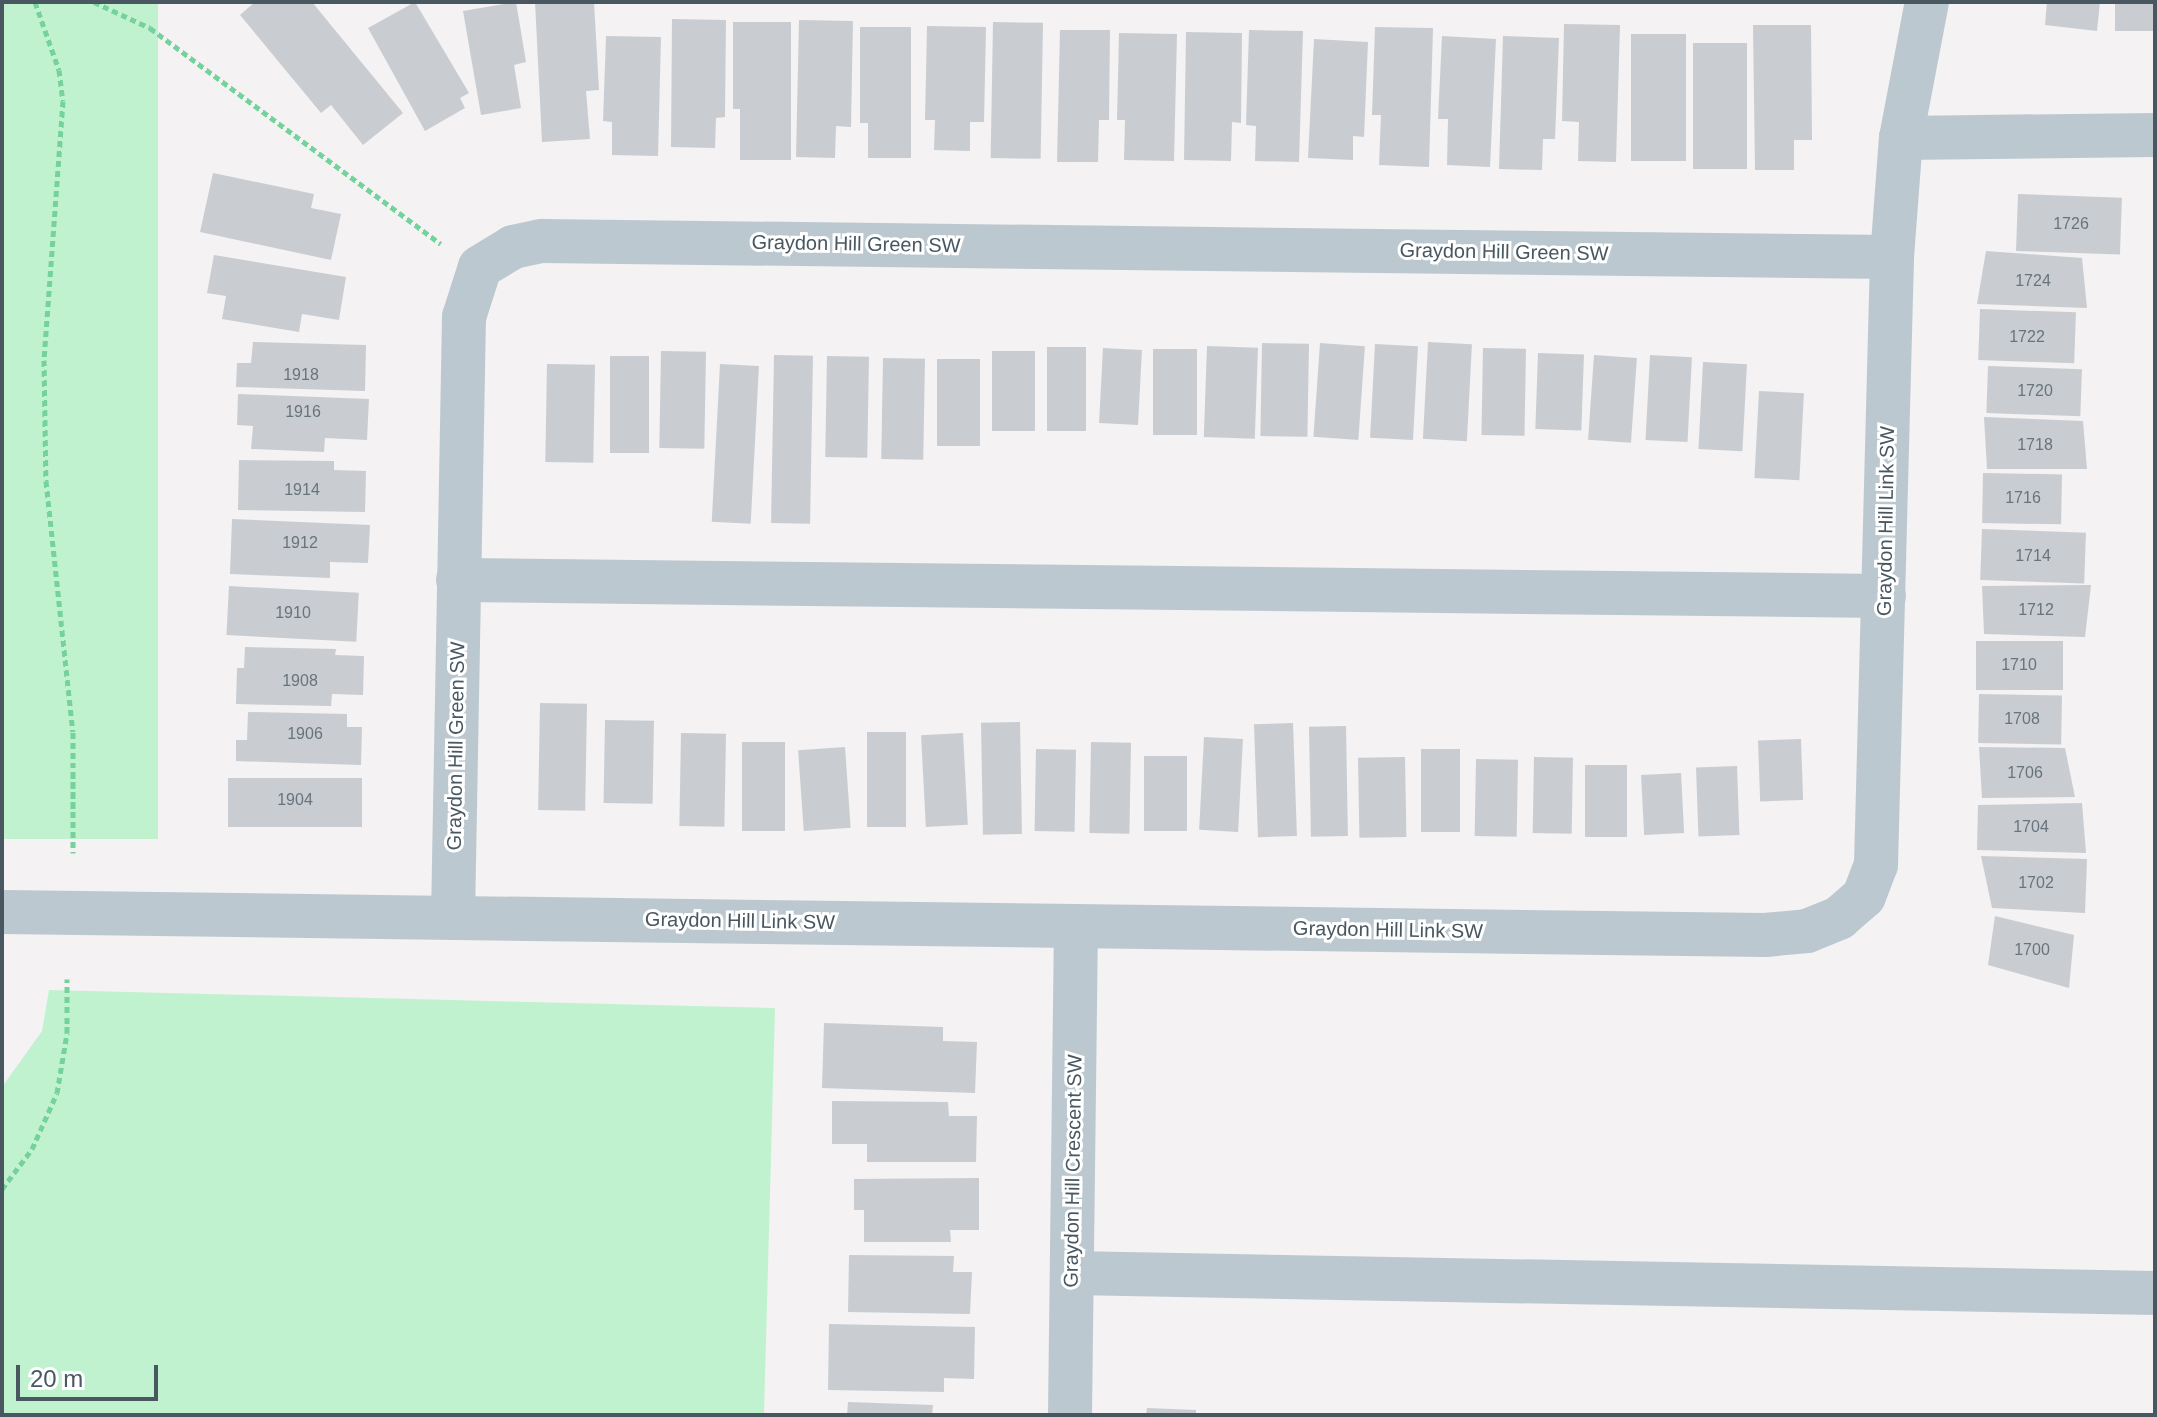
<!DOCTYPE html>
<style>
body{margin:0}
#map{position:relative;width:2157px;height:1417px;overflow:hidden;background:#f4f2f2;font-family:Arial,sans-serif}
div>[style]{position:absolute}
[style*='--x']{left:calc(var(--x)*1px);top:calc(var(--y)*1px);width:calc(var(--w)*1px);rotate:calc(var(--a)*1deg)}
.green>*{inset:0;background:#c0f2cf;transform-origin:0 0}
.building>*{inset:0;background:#c9cdd1;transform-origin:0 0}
.path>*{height:5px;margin-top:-2.5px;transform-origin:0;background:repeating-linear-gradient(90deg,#75d29c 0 6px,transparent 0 10px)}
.minor>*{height:44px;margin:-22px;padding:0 22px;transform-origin:22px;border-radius:22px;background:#bcc8cf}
span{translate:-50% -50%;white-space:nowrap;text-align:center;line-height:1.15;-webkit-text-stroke:6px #fff;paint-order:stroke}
.number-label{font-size:16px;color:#68747c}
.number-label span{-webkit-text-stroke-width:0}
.street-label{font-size:20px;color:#485760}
.frame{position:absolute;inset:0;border:4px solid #485760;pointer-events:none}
.scale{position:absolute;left:16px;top:1365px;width:142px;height:36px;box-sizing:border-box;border:4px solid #485760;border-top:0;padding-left:10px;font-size:24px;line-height:28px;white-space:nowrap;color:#485760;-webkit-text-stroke:6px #fff;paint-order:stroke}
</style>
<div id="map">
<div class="green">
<i style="left:2px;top:2px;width:156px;height:837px"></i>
<i style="clip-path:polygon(49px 990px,775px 1008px,764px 1415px,2px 1415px,2px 1087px,42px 1031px)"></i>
</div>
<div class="building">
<i style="clip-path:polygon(255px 2px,312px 2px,403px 113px,363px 145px,331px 105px,321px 113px,240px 15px)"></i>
<i style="clip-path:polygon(415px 2px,469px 93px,460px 98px,465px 108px,425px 131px,368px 28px)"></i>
<i style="clip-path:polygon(516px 2px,526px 62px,514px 65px,521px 108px,481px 115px,463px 11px)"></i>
<i style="clip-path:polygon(535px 2px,594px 2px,599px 90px,586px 91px,590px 139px,542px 142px)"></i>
<i style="clip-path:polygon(2047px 2px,2100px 2px,2097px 31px,2045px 25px)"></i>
<i style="left:2115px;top:2px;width:40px;height:29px"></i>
<i style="clip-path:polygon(672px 19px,726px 20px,725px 117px,716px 118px,715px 148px,671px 147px)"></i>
<i style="clip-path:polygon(799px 20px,853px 21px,851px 127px,836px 126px,835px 158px,796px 157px)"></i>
<i style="clip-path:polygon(733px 22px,791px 22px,791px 160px,740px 160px,740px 109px,733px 109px)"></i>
<i style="left:993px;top:22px;width:50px;height:136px;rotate:1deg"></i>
<i style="clip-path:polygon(1564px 24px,1620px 25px,1616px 162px,1578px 161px,1579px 122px,1562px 121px)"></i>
<i style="clip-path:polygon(1753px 25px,1811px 25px,1812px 140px,1794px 140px,1794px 170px,1755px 170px)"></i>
<i style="clip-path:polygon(927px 26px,986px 27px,984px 122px,970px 122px,970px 151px,934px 150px,935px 120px,925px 120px)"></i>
<i style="clip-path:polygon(860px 27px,911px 27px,911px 158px,868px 158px,868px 123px,860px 123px)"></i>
<i style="clip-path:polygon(1375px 27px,1433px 28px,1429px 167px,1379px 165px,1381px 115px,1372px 115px)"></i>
<i style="clip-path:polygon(1060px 30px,1110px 30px,1109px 120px,1099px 120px,1098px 162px,1057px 162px)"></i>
<i style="clip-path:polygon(1249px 30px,1303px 31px,1299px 162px,1255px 161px,1256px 126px,1246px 125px)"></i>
<i style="clip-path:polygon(1186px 32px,1242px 33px,1241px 123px,1232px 122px,1231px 161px,1184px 160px)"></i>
<i style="clip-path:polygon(1119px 33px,1177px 34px,1174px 161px,1124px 160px,1125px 120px,1117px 120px)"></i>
<i style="left:1631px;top:34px;width:55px;height:127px"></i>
<i style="clip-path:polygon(606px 36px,661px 37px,658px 156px,612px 155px,612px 122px,603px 121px)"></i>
<i style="clip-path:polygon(1442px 36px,1496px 39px,1490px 167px,1447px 165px,1448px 119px,1438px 119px)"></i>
<i style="clip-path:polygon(1503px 36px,1559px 38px,1555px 139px,1543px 139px,1542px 170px,1499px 169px)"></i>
<i style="clip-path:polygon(1314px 39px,1368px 42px,1364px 137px,1353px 136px,1353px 160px,1308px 158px)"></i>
<i style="left:1693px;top:43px;width:54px;height:126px"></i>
<i style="clip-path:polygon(213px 173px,314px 194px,311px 208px,341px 214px,331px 260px,200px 232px)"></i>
<i style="left:2018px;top:194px;width:104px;height:57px;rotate:2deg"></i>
<i style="clip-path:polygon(1986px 251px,2082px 258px,2087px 308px,1977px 304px)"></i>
<i style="clip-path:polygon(214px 255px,346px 277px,339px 320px,302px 314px,299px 332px,222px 319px,226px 296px,207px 293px)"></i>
<i style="left:1980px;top:309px;width:96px;height:51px;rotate:2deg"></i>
<i style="clip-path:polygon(253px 342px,366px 345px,365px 391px,236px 387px,237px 363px,251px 363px)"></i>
<i style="left:1428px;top:342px;width:44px;height:97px;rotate:3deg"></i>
<i style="left:1262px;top:343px;width:47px;height:93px;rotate:1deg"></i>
<i style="left:1320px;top:343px;width:45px;height:94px;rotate:4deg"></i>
<i style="left:1375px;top:344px;width:43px;height:94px;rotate:3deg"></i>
<i style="left:1207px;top:346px;width:51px;height:91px;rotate:2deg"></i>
<i style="left:1047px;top:347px;width:39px;height:84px"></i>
<i style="left:1103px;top:348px;width:39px;height:75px;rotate:3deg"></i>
<i style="left:1483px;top:348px;width:43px;height:87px;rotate:1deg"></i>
<i style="left:1153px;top:349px;width:44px;height:86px"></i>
<i style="left:661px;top:351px;width:45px;height:97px;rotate:1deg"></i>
<i style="left:992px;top:351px;width:43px;height:80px"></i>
<i style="left:1538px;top:353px;width:46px;height:76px;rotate:2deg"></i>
<i style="left:774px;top:355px;width:39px;height:168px;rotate:1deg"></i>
<i style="left:1594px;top:355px;width:43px;height:85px;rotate:4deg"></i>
<i style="left:1650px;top:355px;width:42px;height:85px;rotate:3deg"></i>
<i style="left:610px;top:356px;width:39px;height:97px"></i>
<i style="left:827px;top:356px;width:42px;height:101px;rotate:1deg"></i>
<i style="left:883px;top:358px;width:42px;height:101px;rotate:1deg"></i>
<i style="left:937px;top:359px;width:43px;height:87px"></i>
<i style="left:1703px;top:362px;width:44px;height:87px;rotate:3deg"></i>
<i style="left:547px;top:364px;width:48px;height:98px;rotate:1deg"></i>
<i style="left:720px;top:364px;width:39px;height:158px;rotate:3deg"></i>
<i style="left:1988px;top:366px;width:94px;height:47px;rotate:2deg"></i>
<i style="left:1759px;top:391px;width:45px;height:87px;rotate:3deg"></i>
<i style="clip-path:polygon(238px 394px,369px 399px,367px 440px,325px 438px,324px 452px,251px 449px,253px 426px,237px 425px)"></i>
<i style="clip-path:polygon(1984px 417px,2083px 421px,2087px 469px,1987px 469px)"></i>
<i style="clip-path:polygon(239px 460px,334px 461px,334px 470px,366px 471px,365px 512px,238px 510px)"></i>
<i style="left:1983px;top:473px;width:79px;height:50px;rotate:1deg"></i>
<i style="clip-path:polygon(232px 519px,370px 525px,368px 563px,330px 562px,330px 578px,230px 574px)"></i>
<i style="left:1982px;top:529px;width:104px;height:51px;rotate:2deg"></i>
<i style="clip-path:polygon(2091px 585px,2085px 637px,1984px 634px,1982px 586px)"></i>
<i style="left:229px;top:586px;width:130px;height:49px;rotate:3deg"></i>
<i style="left:1976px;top:641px;width:87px;height:49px"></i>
<i style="clip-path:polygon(245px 647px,336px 649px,335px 655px,364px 656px,363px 695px,332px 694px,331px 706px,236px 704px,237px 668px,244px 668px)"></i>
<i style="left:1979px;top:694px;width:83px;height:49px;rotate:1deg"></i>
<i style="left:540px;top:703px;width:47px;height:107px;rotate:1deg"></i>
<i style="clip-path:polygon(248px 712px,347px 714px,347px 727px,362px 727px,361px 765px,236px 761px,236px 740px,247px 740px)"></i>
<i style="left:605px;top:720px;width:49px;height:83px;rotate:1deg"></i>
<i style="left:1020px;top:722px;width:112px;height:39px;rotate:89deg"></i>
<i style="left:1293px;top:723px;width:113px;height:39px;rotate:88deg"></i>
<i style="left:1346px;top:726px;width:110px;height:37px;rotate:89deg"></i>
<i style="left:867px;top:732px;width:39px;height:95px"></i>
<i style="left:681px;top:733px;width:45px;height:93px;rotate:1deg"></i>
<i style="left:963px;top:733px;width:92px;height:42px;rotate:87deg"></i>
<i style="left:1204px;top:737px;width:39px;height:93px;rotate:3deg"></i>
<i style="left:1801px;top:739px;width:61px;height:43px;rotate:88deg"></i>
<i style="left:742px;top:742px;width:43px;height:89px"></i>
<i style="left:1091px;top:742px;width:40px;height:91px;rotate:1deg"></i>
<i style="left:845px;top:747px;width:81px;height:47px;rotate:86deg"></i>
<i style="clip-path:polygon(1979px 747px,2065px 748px,2075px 797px,1982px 798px)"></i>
<i style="left:1036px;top:749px;width:40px;height:82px;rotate:1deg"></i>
<i style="left:1421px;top:749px;width:39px;height:83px"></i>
<i style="left:1144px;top:756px;width:43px;height:75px"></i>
<i style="left:1405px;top:757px;width:80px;height:47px;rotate:89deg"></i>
<i style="left:1534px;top:757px;width:39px;height:76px;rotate:1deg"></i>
<i style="left:1476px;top:759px;width:42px;height:77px;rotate:1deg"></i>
<i style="left:1585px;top:765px;width:42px;height:72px"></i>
<i style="left:1737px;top:766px;width:69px;height:41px;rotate:88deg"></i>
<i style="left:1681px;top:773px;width:60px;height:40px;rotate:87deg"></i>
<i style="left:228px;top:778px;width:134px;height:49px"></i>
<i style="clip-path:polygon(2082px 803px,2086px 853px,1977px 850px,1978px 805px)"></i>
<i style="clip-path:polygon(1981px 856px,2087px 859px,2085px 913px,1992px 908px)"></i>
<i style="clip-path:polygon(1995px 916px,2074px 935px,2069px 988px,1988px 965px)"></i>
<i style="clip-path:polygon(824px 1023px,943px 1027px,943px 1041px,977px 1042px,975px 1093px,822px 1088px)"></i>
<i style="clip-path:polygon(832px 1101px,948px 1102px,949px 1116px,977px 1116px,976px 1162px,867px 1162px,867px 1144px,832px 1144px)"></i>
<i style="clip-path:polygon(979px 1178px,979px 1230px,950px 1230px,951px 1242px,864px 1242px,864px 1210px,854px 1210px,854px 1179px)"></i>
<i style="clip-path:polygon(849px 1255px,954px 1256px,953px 1272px,972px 1272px,970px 1314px,848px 1312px)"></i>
<i style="clip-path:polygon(829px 1324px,975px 1327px,974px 1379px,944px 1378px,944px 1392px,828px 1390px)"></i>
<i style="clip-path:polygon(848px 1402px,933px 1405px,932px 1415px,847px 1415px)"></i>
<i style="clip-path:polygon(1147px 1408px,1196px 1410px,1196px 1415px,1146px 1415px)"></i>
</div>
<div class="path">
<i style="--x:35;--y:2;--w:72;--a:70.6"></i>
<i style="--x:59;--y:70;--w:31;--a:83"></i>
<i style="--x:63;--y:101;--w:260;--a:94.2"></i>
<i style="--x:44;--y:360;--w:121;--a:89.1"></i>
<i style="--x:46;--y:481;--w:252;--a:83.9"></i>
<i style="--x:73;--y:732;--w:121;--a:90"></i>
<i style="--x:94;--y:2;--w:62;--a:24.9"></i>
<i style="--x:150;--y:28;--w:362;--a:36.6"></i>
<i style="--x:2;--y:1189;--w:50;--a:-53.1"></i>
<i style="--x:32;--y:1149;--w:61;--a:-65.9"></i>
<i style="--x:57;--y:1093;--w:61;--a:-80.5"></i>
<i style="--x:67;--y:1033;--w:54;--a:-90"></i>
</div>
<div class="minor">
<i style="--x:1901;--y:138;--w:254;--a:-0.7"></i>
<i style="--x:458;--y:580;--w:1426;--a:0.64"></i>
<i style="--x:2;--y:912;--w:1763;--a:0.75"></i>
<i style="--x:1765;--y:935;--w:42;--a:-5.4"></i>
<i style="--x:1807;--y:931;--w:35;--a:-22"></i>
<i style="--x:1839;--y:918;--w:33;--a:-41"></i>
<i style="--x:1864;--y:896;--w:33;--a:-69"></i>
<i style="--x:1876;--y:865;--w:608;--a:-88.49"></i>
<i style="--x:1892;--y:257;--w:119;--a:-85.7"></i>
<i style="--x:1901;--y:138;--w:138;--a:-79.2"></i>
<i style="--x:453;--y:917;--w:600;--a:-88.95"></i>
<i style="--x:464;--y:317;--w:52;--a:-72.3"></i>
<i style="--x:480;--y:267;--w:39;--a:-31"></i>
<i style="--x:513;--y:247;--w:30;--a:-12"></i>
<i style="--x:542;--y:241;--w:1350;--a:0.68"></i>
<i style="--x:1072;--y:1273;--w:1083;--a:1.06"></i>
<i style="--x:1070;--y:1415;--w:489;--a:-89.3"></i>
</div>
<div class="number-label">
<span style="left:2071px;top:224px">1726</span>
<span style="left:2033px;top:281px">1724</span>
<span style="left:2027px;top:337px">1722</span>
<span style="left:301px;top:375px">1918</span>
<span style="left:2035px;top:391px">1720</span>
<span style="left:303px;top:412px">1916</span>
<span style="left:2035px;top:445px">1718</span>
<span style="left:302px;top:490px">1914</span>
<span style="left:2023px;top:498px">1716</span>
<span style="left:300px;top:543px">1912</span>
<span style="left:2033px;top:556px">1714</span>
<span style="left:2036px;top:610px">1712</span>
<span style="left:293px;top:613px">1910</span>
<span style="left:2019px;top:665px">1710</span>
<span style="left:300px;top:681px">1908</span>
<span style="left:2022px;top:719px">1708</span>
<span style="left:305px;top:734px">1906</span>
<span style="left:2025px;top:773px">1706</span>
<span style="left:295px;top:800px">1904</span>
<span style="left:2031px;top:827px">1704</span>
<span style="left:2036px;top:883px">1702</span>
<span style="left:2032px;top:950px">1700</span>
</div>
<div class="street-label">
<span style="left:856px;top:244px;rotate:1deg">Graydon Hill Green SW</span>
<span style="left:1504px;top:252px;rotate:1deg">Graydon Hill Green SW</span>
<span style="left:1886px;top:521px;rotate:-89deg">Graydon Hill Link SW</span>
<span style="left:456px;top:746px;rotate:-89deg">Graydon Hill Green SW</span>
<span style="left:740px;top:921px;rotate:1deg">Graydon Hill Link SW</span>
<span style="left:1388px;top:930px;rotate:1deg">Graydon Hill Link SW</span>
<span style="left:1073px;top:1171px;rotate:-89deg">Graydon Hill Crescent SW</span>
</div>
<div class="frame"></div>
<div class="scale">20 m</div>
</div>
